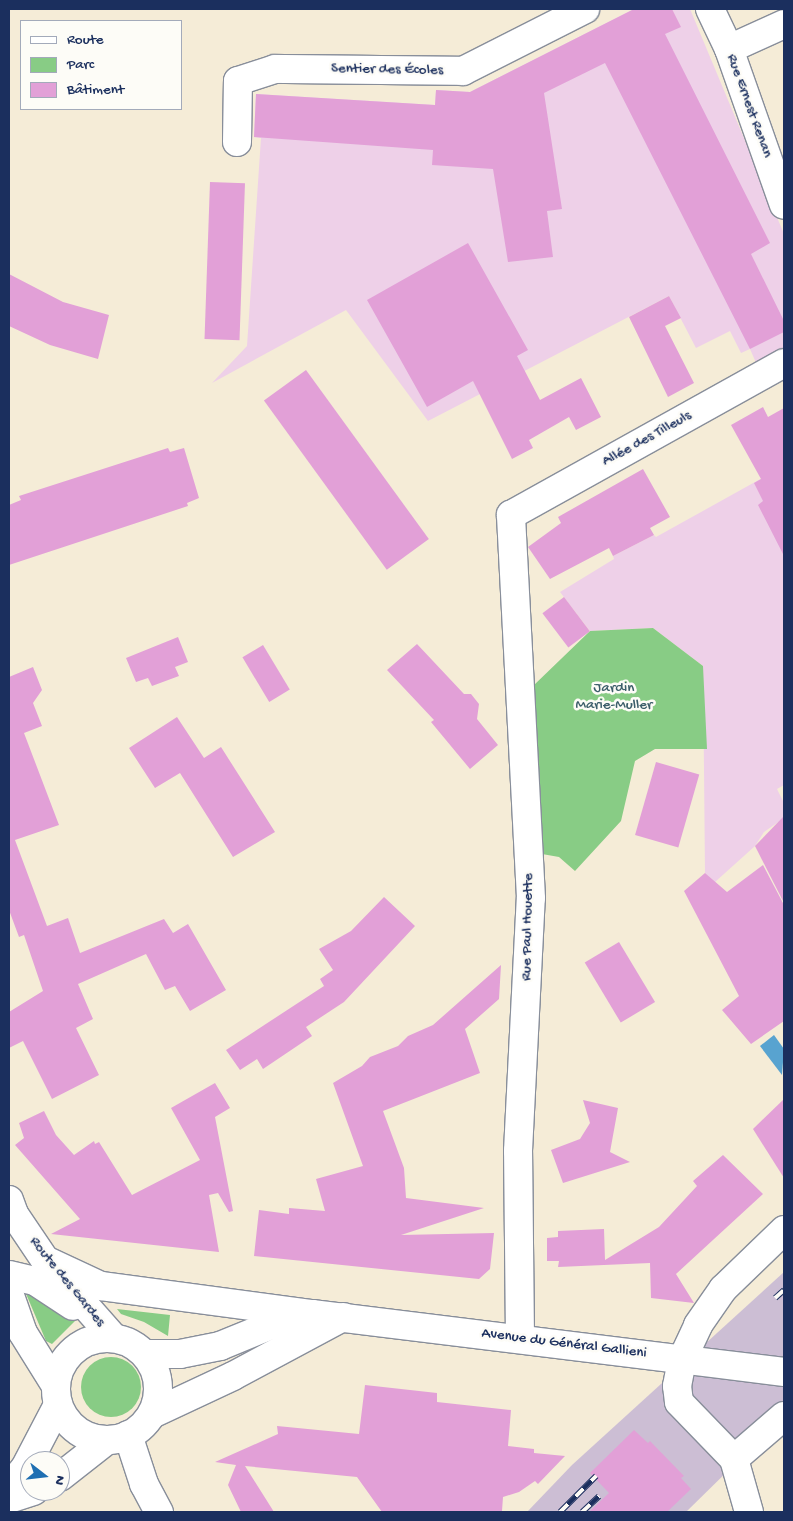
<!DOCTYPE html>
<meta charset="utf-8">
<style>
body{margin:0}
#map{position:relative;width:793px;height:1521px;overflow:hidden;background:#f5ecd7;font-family:"Gochi Hand",sans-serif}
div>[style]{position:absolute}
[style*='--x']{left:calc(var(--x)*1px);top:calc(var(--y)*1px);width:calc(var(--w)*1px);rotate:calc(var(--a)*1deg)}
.built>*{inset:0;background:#eed0e8}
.industrial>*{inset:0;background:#ccbed4}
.green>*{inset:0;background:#88cc85}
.round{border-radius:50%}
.water>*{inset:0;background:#58a3d0}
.building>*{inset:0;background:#e2a0d7;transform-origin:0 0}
.roads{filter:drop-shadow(1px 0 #888e9a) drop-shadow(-1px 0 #888e9a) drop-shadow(0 1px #888e9a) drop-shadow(0 -1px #888e9a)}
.street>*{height:28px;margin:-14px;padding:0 14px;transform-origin:14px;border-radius:14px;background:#fff}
.secondary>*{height:28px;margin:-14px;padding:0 14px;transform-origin:14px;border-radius:14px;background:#fff}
.secondary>.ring{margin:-14px;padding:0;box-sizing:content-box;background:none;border:28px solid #fff;border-radius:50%}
.rail>*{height:5.5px;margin-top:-2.75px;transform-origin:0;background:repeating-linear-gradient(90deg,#fdfcf7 0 11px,#1b2f5e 0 22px);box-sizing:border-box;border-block:1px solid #1b2f5e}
span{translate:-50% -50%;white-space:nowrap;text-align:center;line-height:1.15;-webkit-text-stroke:5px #fdfcf7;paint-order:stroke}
.street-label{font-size:15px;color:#1b2f5e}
.park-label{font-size:15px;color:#3c5e6a}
.frame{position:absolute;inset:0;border:10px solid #1b2f5e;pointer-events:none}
.legend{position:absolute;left:20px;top:20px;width:162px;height:90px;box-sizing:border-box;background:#fdfcf7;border:1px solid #a3aaba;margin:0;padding:6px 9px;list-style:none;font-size:15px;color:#1b2f5e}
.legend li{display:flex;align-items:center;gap:10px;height:25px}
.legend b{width:25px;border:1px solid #a3aaba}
.north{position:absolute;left:20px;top:1451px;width:50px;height:50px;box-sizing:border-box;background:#fdfcf7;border:1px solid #a3aaba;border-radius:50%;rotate:106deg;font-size:14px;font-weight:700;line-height:20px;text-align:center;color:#1b2f5e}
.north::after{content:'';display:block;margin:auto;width:18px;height:22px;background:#1f6fb2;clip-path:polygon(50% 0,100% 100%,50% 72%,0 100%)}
</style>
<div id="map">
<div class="built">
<i style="clip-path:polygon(634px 9px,690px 9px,784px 234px,784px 351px,757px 365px,750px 349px,741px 353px,730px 331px,696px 348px,669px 296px,428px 421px,346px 310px,212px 383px,247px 346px,261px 138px,254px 137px,256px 94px,435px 105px,436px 90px,470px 92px)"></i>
<i style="clip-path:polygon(784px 466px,784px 785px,777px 789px,784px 803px,784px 818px,764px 832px,755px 846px,715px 882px,705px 873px,703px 666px,653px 628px,590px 631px,560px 592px,614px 559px,613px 556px,654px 535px,656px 537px)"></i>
</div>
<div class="industrial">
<i style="clip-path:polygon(784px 1272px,784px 1416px,686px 1512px,527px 1512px,572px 1465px)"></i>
</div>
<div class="green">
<i style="clip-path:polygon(653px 628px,703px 666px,707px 749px,655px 749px,635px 761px,621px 821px,575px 871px,559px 857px,542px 854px,533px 686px,590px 631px)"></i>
<i style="clip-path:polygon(24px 1289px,68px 1313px,75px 1321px,52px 1344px,46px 1341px)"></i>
<i style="clip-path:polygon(117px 1309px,170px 1315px,168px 1336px,144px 1322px,121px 1314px)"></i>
<i class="round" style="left:81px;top:1357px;width:60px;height:60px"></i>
</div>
<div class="water">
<i style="clip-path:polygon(774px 1035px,784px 1049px,782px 1075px,760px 1046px)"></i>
</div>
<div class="building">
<i style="clip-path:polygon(634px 9px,672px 9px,681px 27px,665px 34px,770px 243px,751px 254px,784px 321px,784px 332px,750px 349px,605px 63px,544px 93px,562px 209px,547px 211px,553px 257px,508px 262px,493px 169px,432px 165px,433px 150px,254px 137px,256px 94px,435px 105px,436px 90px,470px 92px)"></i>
<i style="left:210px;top:182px;width:35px;height:157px;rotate:2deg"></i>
<i style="clip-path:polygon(468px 243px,528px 350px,517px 356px,540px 400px,581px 378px,601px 417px,576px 430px,569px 417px,529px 440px,533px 448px,512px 459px,473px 381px,427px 407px,367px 300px)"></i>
<i style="clip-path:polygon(9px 274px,63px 302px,109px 315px,98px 359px,50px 345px,9px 326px)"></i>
<i style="clip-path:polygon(669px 296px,681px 318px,665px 326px,694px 383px,668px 397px,629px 317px)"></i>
<i style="left:306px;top:370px;width:209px;height:52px;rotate:54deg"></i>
<i style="clip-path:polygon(763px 407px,768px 417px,784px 408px,784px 556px,758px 505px,763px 501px,754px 483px,761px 479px,731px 425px)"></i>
<i style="clip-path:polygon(168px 448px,170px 452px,184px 448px,199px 498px,187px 503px,188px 506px,9px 565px,9px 505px,21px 500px,19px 496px)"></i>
<i style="clip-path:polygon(643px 469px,670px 517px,650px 528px,654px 535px,613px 556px,609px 548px,550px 579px,528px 547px,561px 523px,558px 517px)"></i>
<i style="left:564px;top:597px;width:43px;height:27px;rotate:53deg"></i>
<i style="clip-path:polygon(178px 637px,188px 662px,175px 667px,179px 676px,152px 686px,148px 678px,136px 682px,126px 658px)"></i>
<i style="clip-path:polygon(417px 644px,464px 694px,471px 694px,479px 704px,477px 719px,498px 745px,470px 769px,431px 722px,434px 720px,387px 670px)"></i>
<i style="left:263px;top:645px;width:52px;height:24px;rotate:59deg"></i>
<i style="clip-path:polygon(33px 667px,42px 690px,33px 703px,42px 726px,24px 733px,59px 825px,15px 840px,47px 926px,68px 918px,80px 953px,164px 919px,173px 933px,188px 924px,226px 990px,190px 1011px,175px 986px,165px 990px,146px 954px,78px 984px,93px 1019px,76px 1028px,99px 1075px,52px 1099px,23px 1041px,9px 1048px,9px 1012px,43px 991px,24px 935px,19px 937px,9px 910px,9px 677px)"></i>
<i style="clip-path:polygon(177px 717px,204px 758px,221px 747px,275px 832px,233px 857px,180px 773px,155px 788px,129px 748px)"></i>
<i style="left:656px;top:762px;width:45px;height:76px;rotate:16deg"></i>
<i style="clip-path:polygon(784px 816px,784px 903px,755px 846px)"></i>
<i style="clip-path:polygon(763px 865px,784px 905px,784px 1021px,751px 1044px,722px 1010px,739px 996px,684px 891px,705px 873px,727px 892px)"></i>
<i style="clip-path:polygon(384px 897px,415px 926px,344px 1002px,306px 1027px,312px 1036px,263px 1069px,257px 1059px,240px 1070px,226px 1050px,324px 986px,320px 979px,333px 970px,319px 949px,351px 931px)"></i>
<i style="left:619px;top:942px;width:70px;height:40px;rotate:59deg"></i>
<i style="clip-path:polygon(501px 965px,499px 999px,465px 1029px,480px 1073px,383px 1111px,404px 1168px,406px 1198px,484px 1208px,401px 1235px,494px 1233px,490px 1269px,479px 1279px,254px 1256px,259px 1210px,289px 1214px,289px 1208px,325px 1211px,316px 1179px,363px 1166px,333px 1083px,362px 1066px,370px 1057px,398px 1046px,408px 1036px,433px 1025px)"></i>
<i style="clip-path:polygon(215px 1083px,230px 1108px,215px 1117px,233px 1211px,229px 1212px,218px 1193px,209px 1195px,219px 1252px,51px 1234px,80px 1219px,15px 1145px,24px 1138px,19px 1123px,44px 1111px,56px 1135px,74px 1155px,94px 1141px,95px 1144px,99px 1142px,132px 1195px,200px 1160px,171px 1108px)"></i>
<i style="clip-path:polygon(784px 1099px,784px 1178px,753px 1129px)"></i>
<i style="clip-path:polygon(583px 1100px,618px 1108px,610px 1152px,630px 1162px,563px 1183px,551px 1150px,580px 1139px,590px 1123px)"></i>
<i style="clip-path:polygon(723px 1155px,763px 1194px,676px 1274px,694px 1303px,651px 1298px,650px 1263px,558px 1267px,559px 1261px,547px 1261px,547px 1238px,558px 1237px,558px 1231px,604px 1229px,605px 1260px,659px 1227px,697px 1186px,693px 1181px)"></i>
<i style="clip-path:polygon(365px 1385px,437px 1393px,437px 1402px,511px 1410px,508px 1446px,534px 1449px,534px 1453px,565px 1456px,538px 1484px,535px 1481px,519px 1492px,503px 1497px,502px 1511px,494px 1512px,382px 1512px,357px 1477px,245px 1466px,274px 1512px,241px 1512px,228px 1485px,236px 1465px,215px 1462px,278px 1434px,277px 1426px,359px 1434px)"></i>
<i style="clip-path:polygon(634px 1430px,648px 1443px,650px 1441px,684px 1476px,681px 1478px,691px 1489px,667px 1512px,589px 1512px,609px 1493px,590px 1473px)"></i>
</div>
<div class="roads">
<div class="street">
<i style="--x:710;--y:9;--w:44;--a:64.6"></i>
<i style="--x:729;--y:49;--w:165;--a:70.6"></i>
<i style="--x:729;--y:49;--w:60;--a:-24.4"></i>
<i style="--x:237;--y:142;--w:61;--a:-89.1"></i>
<i style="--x:238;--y:81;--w:39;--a:-18"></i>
<i style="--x:275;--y:69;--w:188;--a:0.6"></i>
<i style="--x:463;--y:71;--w:137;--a:-26.9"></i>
<i style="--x:45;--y:1260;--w:62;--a:24.9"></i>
<i style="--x:101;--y:1286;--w:213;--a:7.6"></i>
<i style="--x:520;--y:1338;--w:187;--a:-90.6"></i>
<i style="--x:518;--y:1151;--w:253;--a:-87.1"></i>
<i style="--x:531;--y:898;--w:384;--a:-93"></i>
<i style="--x:511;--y:515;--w:312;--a:-29.1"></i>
<i style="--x:734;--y:1459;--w:66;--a:-40.7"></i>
<i style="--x:749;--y:1512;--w:55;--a:-105.8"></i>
<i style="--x:734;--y:1459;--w:79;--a:-134"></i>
<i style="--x:679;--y:1402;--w:16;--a:-97"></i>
<i style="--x:677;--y:1386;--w:26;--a:-79"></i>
<i style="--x:682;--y:1360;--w:38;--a:-65"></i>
<i style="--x:698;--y:1325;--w:44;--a:-55.2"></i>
<i style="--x:723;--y:1289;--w:85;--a:-44"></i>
</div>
<div class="secondary">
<i style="--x:9;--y:1200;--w:15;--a:70"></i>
<i style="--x:14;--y:1214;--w:55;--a:56"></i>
<i style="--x:45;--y:1260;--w:103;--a:48.6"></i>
<i style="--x:9;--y:1275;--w:27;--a:13"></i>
<i style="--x:35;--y:1281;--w:45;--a:33.3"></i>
<i style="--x:9;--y:1293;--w:42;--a:70.7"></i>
<i style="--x:23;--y:1333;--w:62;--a:58.1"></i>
<i class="ring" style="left:56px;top:1338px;width:74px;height:74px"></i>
<i style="--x:145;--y:1354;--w:35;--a:0"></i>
<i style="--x:180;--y:1354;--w:41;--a:-11.3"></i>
<i style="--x:220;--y:1346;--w:61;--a:-22.3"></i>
<i style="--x:276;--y:1323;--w:37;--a:-14"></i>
<i style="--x:312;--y:1314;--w:476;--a:7"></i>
<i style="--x:152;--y:1414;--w:89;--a:-25.1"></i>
<i style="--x:233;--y:1376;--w:125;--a:-28.2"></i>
<i style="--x:128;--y:1435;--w:52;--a:71.9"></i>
<i style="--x:144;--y:1484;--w:32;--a:62"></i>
<i style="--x:60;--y:1477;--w:60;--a:-38.2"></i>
<i style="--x:9;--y:1487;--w:25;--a:-50"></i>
<i style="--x:25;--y:1468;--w:71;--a:-62.4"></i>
<i style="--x:9;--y:1499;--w:26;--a:-18"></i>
</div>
</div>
<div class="rail">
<i style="--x:775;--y:1298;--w:12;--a:-42"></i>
<i style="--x:560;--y:1512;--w:51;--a:-45"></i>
<i style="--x:582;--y:1512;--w:23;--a:-43"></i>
</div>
<div class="street-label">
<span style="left:387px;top:70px;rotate:1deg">Sentier des Écoles</span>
<span style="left:749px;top:106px;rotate:70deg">Rue Ernest Renan</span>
<span style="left:647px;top:439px;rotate:-29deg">Allée des Tilleuls</span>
<span style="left:528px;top:927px;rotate:-89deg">Rue Paul Houette</span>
<span style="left:67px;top:1282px;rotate:51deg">Route des Gardes</span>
<span style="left:564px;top:1344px;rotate:7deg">Avenue du Général Gallieni</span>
</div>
<div class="park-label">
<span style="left:614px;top:697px">Jardin<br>Marie-Muller</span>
</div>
<div class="frame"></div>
<ul class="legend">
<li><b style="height:6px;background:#fff"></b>Route</li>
<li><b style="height:14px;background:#88cc85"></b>Parc</li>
<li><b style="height:14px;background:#e2a0d7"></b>Bâtiment</li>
</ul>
<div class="north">N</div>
</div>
